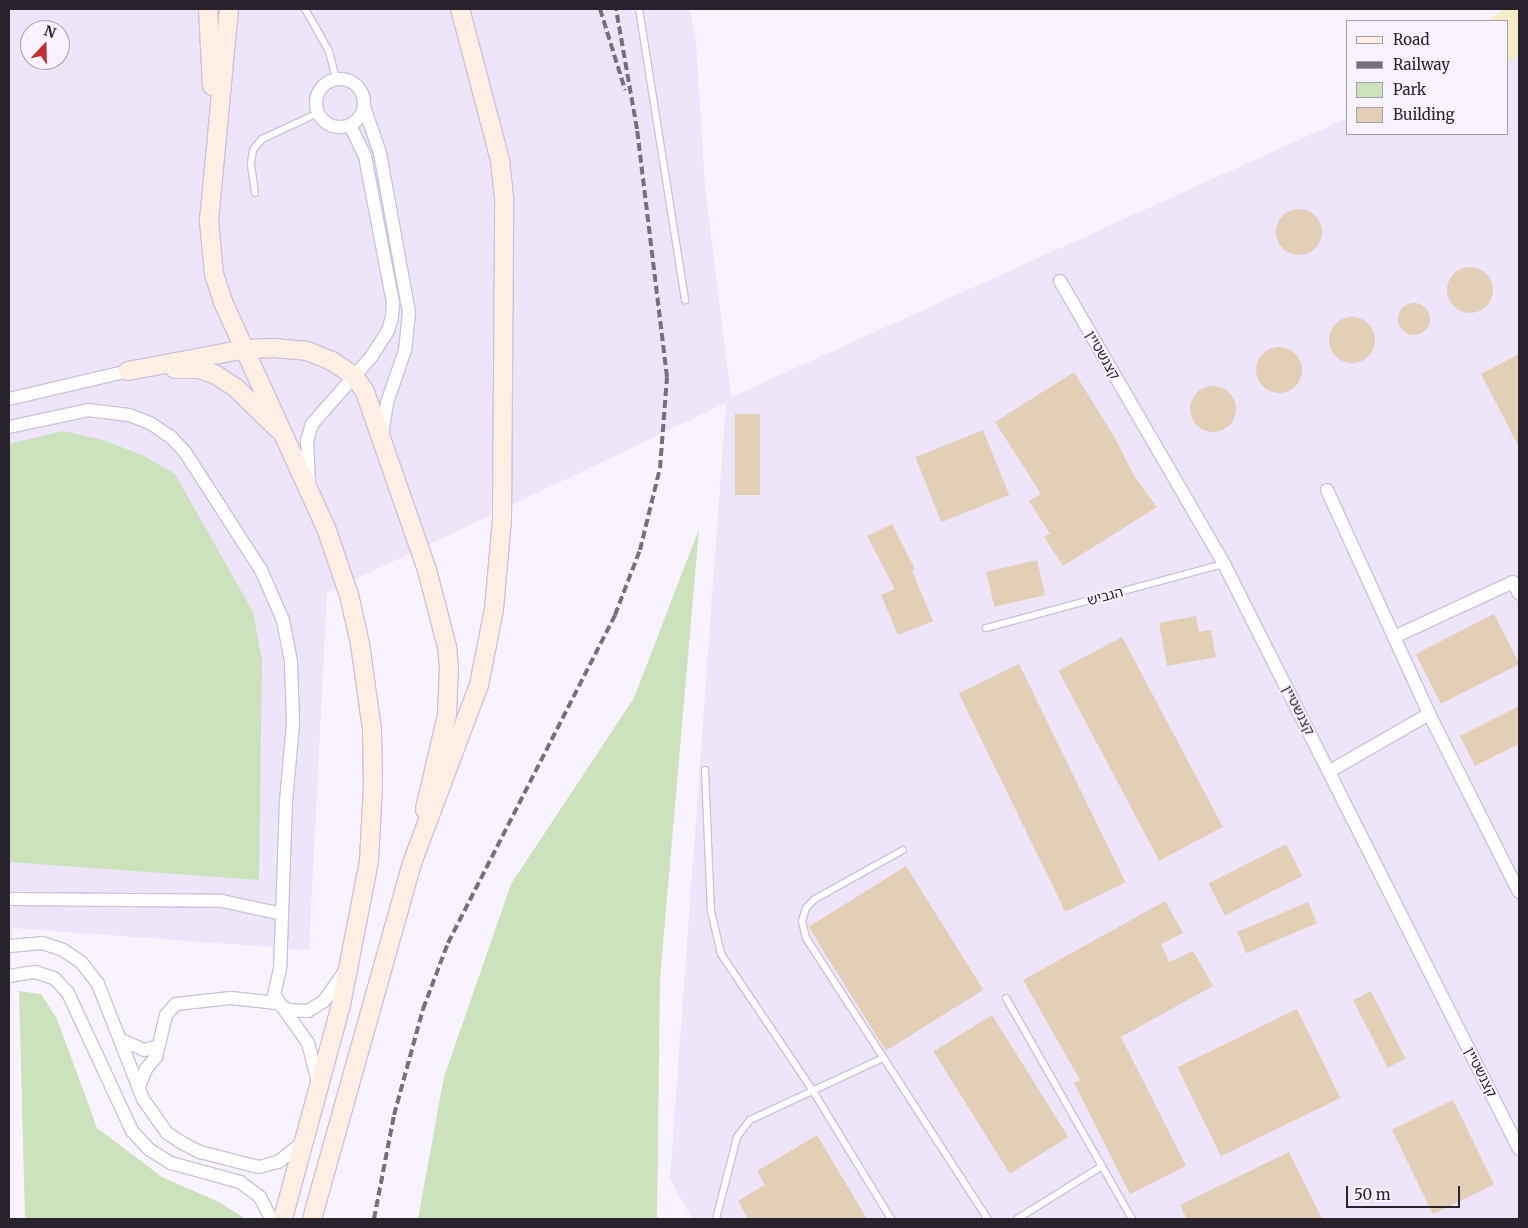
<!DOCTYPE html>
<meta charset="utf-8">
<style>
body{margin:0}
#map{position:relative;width:1528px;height:1228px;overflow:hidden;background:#f8f3fe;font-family:Merriweather,"Noto Sans Hebrew",serif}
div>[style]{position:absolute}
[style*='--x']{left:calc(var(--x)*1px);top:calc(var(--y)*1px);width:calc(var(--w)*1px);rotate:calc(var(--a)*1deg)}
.built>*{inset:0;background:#efe5fa}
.green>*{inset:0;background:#cce2bc}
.sand>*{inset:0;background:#f6ecc6}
.building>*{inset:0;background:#e3ceb6;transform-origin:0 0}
.round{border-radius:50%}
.roads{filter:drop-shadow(1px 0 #cec1dc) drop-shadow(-1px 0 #cec1dc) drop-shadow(0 1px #cec1dc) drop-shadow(0 -1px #cec1dc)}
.lane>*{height:6px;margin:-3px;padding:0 3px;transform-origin:3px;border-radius:3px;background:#fff}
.street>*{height:12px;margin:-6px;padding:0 6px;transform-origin:6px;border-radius:6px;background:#fff}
.street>.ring{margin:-6px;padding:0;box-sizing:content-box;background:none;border:12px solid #fff;border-radius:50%}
.secondary>*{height:18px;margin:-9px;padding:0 9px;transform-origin:9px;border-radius:9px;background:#feefe4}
.rail>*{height:4px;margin-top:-2px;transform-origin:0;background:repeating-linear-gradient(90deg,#75707b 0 8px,transparent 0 12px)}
span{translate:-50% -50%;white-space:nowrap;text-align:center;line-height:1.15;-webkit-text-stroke:4px #f8f3fe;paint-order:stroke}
.street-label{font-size:14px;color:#28232d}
.frame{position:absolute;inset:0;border:10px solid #28232d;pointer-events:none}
.legend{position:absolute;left:1346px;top:20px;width:162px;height:115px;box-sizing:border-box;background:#f8f3fe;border:1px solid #a5a0aa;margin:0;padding:6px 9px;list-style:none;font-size:15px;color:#28232d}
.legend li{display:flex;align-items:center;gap:10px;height:25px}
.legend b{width:25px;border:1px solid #a5a0aa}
.north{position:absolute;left:20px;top:20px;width:50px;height:50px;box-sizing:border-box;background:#f8f3fe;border:1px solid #a5a0aa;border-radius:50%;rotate:21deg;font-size:14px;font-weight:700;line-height:20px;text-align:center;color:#28232d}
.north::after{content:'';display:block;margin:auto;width:18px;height:22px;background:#bf2f33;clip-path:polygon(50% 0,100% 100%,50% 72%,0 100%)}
.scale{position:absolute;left:1346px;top:1186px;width:114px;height:22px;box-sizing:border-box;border:2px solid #28232d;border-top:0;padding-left:6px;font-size:15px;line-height:18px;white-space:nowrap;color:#28232d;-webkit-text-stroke:4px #f8f3fe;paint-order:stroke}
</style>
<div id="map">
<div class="built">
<i style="clip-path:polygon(evenodd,9px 9px,690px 9px,696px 40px,705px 186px,731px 397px,1347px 118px,1347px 134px,1507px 134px,1507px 40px,1519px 33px,1519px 1219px,692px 1219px,670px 1179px,726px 403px,327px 593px,309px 950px,12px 928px,9px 1059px,9px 9px,30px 30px,60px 30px,60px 60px,30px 60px,30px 30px)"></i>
</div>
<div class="green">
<i style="clip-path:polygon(63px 431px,103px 440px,142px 455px,175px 474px,253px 612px,262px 659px,259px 880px,9px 862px,9px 444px)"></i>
<i style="clip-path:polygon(699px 529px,660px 979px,657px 1219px,418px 1219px,444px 1077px,511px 884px,634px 698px)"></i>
<i style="clip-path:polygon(19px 991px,41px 994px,57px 1019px,97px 1128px,162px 1177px,219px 1202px,246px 1219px,25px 1219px)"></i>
</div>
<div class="sand">
<i style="clip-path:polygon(1504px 9px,1519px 9px,1519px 55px,1507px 62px,1507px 21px,1488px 21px)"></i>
</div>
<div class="building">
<i class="round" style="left:1276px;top:209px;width:46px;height:46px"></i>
<i class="round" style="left:1447px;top:267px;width:46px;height:46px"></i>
<i class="round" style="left:1398px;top:303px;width:32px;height:32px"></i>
<i class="round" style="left:1329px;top:317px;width:46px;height:46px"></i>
<i class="round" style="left:1256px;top:347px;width:46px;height:46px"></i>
<i style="clip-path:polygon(1519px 354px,1519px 447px,1481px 374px)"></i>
<i style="clip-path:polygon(1074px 372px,1115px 438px,1133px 474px,1157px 507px,1063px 566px,1044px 537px,1050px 534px,1029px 501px,1041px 494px,995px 422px)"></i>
<i class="round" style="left:1190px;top:386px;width:46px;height:46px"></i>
<i style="left:735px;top:414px;width:25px;height:81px"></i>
<i style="left:983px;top:430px;width:70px;height:73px;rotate:68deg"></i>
<i style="clip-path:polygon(892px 524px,915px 569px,912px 571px,933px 621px,898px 635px,881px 595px,895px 589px,867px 536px)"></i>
<i style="left:1037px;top:560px;width:36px;height:52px;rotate:77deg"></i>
<i style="left:1494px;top:614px;width:56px;height:88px;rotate:63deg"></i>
<i style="clip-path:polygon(1196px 616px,1199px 632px,1211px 630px,1216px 657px,1167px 666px,1159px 623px)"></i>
<i style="left:1122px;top:637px;width:215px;height:72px;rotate:62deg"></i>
<i style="left:1019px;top:664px;width:243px;height:67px;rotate:64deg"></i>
<i style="clip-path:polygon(1519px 706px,1519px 744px,1475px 766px,1460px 736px)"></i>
<i style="left:1286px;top:844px;width:36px;height:87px;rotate:63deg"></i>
<i style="left:906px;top:866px;width:146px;height:115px;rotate:58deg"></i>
<i style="clip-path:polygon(1165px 901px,1183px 933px,1161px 944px,1169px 962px,1193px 951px,1213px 986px,1121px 1037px,1186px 1166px,1130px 1194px,1074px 1083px,1080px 1080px,1023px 980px)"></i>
<i style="left:1308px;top:902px;width:23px;height:77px;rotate:67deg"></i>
<i style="left:1371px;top:991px;width:76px;height:20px;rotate:63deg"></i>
<i style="left:1297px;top:1009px;width:99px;height:133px;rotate:64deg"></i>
<i style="left:992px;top:1015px;width:144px;height:69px;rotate:58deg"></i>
<i style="left:1453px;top:1100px;width:94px;height:68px;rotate:64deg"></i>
<i style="clip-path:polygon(817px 1135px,867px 1219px,748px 1219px,738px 1201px,765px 1185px,757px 1171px)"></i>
<i style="clip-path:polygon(1289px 1152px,1322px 1219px,1187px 1219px,1180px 1205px)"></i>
</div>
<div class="roads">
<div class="lane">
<i style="--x:305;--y:9;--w:48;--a:60.3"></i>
<i style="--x:329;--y:51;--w:29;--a:76"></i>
<i style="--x:639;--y:9;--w:295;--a:81"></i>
<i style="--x:255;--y:193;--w:30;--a:-98"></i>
<i style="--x:251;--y:163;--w:13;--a:-81"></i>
<i style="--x:253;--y:150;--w:14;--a:-51"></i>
<i style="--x:262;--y:139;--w:62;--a:-24.9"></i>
<i style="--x:986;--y:628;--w:246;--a:-15.1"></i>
<i style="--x:705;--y:770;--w:141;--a:87.6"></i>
<i style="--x:711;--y:911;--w:44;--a:76.9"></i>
<i style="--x:721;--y:954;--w:165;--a:56.1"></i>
<i style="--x:813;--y:1091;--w:150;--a:58.6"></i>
<i style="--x:903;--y:850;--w:101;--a:150.9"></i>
<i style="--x:815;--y:899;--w:13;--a:135"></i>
<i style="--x:806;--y:908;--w:14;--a:107"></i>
<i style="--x:802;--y:921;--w:17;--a:77"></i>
<i style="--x:806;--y:938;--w:335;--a:57.1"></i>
<i style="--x:1006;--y:998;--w:254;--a:60.3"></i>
<i style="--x:716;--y:1219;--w:85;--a:-75.6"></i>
<i style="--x:737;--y:1137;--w:21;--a:-53"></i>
<i style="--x:750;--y:1120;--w:147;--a:-25"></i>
<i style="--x:1017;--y:1219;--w:100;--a:-31.9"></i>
</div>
<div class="street">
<i class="ring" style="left:316px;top:79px;width:36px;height:36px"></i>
<i style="--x:364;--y:107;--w:49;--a:70.8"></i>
<i style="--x:380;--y:153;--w:163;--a:79.7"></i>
<i style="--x:409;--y:313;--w:37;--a:96"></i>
<i style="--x:405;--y:350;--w:56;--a:108.8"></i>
<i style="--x:387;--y:403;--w:33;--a:99"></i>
<i style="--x:1060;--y:281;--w:327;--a:59.9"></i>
<i style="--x:1224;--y:564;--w:655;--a:63.24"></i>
<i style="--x:9;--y:399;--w:122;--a:-13.2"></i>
<i style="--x:9;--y:427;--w:81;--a:-12.1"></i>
<i style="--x:88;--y:410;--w:41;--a:7"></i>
<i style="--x:129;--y:415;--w:22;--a:21"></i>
<i style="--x:150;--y:423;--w:25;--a:34"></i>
<i style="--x:171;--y:437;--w:21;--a:47"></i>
<i style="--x:185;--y:452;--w:140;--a:57.2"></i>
<i style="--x:261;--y:570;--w:55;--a:66.3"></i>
<i style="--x:283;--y:620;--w:43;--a:79.2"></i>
<i style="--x:291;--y:662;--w:61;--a:88.1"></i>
<i style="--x:293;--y:723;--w:78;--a:95.1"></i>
<i style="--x:286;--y:801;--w:168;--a:92"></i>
<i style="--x:280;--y:969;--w:27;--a:103"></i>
<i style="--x:274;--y:995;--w:59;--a:54.7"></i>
<i style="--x:308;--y:1043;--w:40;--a:75.6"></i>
<i style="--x:309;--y:482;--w:41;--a:-92.8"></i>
<i style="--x:307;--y:441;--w:18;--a:-74"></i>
<i style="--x:312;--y:424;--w:89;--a:-48.6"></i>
<i style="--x:371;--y:357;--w:31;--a:-57"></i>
<i style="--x:388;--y:331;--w:15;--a:-74"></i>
<i style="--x:392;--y:317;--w:14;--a:-86"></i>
<i style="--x:393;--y:303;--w:150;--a:-100.8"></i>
<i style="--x:365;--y:156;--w:34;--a:-116"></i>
<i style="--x:1327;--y:490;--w:246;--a:65.5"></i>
<i style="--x:1429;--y:714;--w:199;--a:63.2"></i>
<i style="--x:1394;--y:637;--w:131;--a:-24.8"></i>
<i style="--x:1513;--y:582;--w:13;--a:63"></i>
<i style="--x:1330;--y:771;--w:114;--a:-29.9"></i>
<i style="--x:9;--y:899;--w:213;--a:0.5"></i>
<i style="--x:222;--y:901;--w:61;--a:12.2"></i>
<i style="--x:9;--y:946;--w:33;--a:-5"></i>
<i style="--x:42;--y:943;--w:22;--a:18"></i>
<i style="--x:63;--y:950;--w:22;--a:34"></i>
<i style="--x:81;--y:962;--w:28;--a:52"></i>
<i style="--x:98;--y:984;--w:123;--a:68.6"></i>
<i style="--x:143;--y:1099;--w:42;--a:54.8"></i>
<i style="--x:167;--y:1133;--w:20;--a:33"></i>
<i style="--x:184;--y:1144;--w:18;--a:27"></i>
<i style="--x:200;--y:1152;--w:61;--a:14.3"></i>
<i style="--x:259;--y:1167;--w:20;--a:-15"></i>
<i style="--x:278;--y:1162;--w:34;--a:-38"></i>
<i style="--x:9;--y:976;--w:26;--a:-9"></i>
<i style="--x:35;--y:972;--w:20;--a:18"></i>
<i style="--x:54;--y:978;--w:21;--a:47"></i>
<i style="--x:68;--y:993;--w:152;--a:65.1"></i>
<i style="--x:132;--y:1131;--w:26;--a:47"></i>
<i style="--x:150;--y:1150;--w:25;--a:32"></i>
<i style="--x:171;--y:1163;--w:72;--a:15.4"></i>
<i style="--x:240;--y:1182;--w:25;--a:37"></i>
<i style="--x:260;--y:1197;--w:25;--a:63"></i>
<i style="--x:121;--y:1040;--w:26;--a:23"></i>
<i style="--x:145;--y:1050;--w:14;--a:-17"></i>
<i style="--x:139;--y:1087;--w:19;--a:-69"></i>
<i style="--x:146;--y:1069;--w:16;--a:-50"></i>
<i style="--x:156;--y:1057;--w:43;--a:-76.6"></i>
<i style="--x:166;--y:1015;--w:15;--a:-48"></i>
<i style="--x:176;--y:1004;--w:55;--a:-6.2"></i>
<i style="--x:231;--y:998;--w:46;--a:6.2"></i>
<i style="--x:277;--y:1003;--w:13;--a:32"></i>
<i style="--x:288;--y:1010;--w:20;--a:3"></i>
<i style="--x:308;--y:1011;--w:19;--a:-32"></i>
<i style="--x:324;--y:1001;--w:38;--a:-55"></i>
</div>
<div class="secondary">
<i style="--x:208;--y:9;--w:77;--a:87"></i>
<i style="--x:229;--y:9;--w:213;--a:95.4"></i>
<i style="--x:209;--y:221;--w:53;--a:84.6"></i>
<i style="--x:214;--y:274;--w:29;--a:72"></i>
<i style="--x:223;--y:302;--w:248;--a:65.5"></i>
<i style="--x:326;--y:528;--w:71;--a:71.1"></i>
<i style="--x:349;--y:595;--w:50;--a:77.3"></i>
<i style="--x:360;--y:644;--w:86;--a:82"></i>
<i style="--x:372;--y:729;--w:56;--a:89"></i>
<i style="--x:373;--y:785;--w:76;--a:93"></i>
<i style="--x:369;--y:861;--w:147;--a:101"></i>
<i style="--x:341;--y:1005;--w:222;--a:105.2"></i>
<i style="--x:175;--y:369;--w:24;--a:0"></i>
<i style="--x:199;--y:369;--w:18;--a:19"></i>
<i style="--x:216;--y:375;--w:24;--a:33"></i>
<i style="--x:236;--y:388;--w:59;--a:44.3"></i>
<i style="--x:128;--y:371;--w:119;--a:-10.6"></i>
<i style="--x:245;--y:349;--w:29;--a:-2"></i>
<i style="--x:274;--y:348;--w:33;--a:5"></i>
<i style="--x:307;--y:351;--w:27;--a:22"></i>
<i style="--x:332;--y:361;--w:27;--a:34"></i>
<i style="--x:354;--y:376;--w:19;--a:55"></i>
<i style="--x:365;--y:392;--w:188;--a:70.8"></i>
<i style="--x:427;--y:570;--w:80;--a:75.4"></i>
<i style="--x:447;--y:647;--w:20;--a:84"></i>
<i style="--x:449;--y:667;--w:48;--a:92.4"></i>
<i style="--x:447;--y:715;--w:97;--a:103.2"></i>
<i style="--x:312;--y:1219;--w:370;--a:-74.3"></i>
<i style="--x:412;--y:863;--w:190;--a:-69.4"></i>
<i style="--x:479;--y:685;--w:77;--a:-78.8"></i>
<i style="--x:494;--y:609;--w:90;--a:-84.9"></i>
<i style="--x:502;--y:519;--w:321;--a:-89.6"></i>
<i style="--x:504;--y:198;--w:38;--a:-96"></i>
<i style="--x:500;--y:160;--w:156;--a:-104.8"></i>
</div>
</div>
<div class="rail">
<i style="--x:600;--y:9;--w:85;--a:72.8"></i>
<i style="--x:374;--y:1219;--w:106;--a:-79.1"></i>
<i style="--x:394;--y:1115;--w:110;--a:-74.7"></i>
<i style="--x:423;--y:1009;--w:71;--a:-69.3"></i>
<i style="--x:448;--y:943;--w:368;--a:-63"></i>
<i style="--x:615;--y:615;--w:70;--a:-69"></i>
<i style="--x:640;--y:550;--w:84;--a:-76.3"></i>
<i style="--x:660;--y:468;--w:91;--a:-85.6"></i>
<i style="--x:667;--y:377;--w:250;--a:-96.9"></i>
<i style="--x:637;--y:129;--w:122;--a:-99.9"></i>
</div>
<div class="street-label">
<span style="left:1103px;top:355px;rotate:60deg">קצנשטיין</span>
<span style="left:1105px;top:596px;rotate:-15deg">הגביש</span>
<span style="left:1299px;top:710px;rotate:63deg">קצנשטיין</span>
<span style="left:1481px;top:1072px;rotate:63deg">קצנשטיין</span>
</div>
<div class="frame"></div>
<ul class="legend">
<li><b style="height:6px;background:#feefe4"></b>Road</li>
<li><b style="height:6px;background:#75707b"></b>Railway</li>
<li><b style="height:14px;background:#cce2bc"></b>Park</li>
<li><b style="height:14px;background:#e3ceb6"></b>Building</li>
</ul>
<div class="north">N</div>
<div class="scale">50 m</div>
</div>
